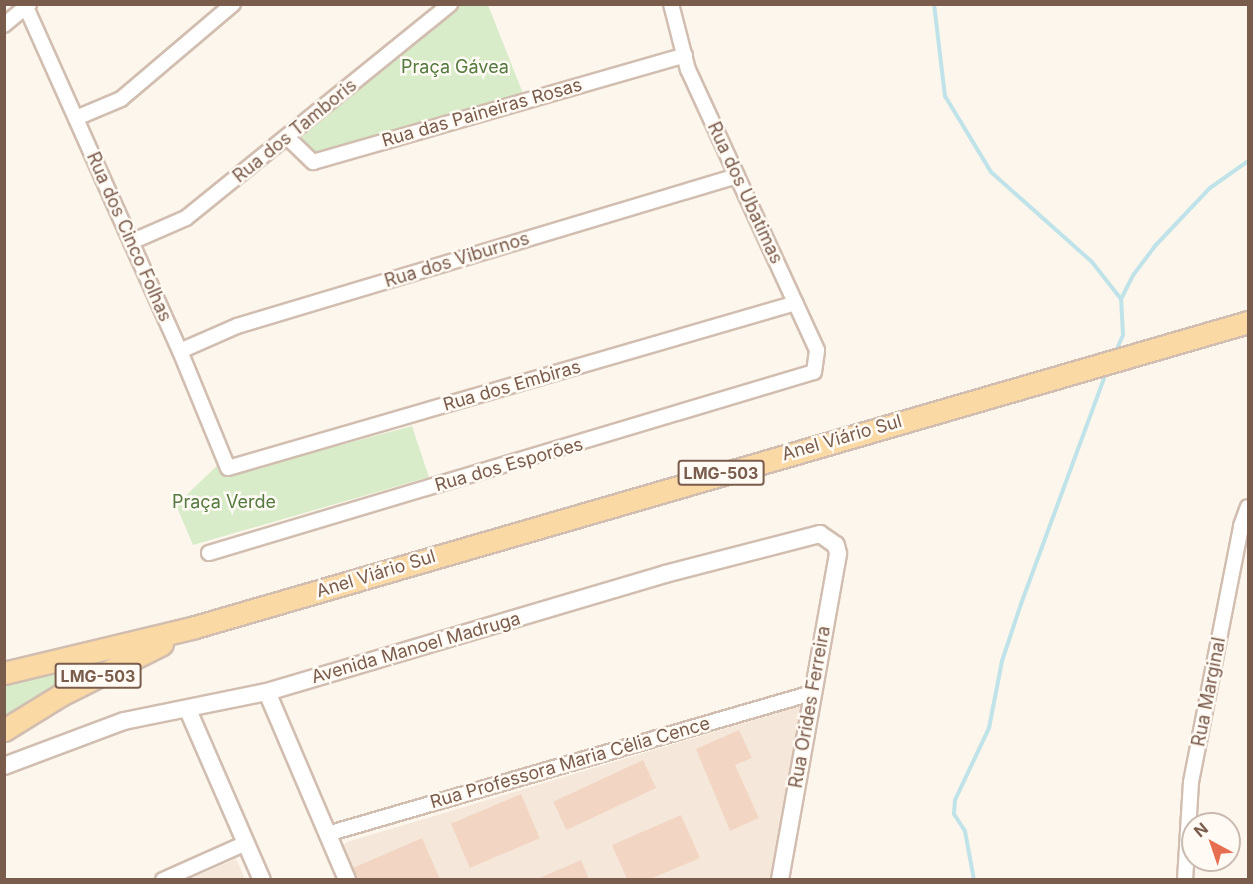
<!DOCTYPE html>
<meta charset="utf-8">
<style>
body{margin:0}
#map{position:relative;width:1253px;height:884px;overflow:hidden;background:#fdf6ec;font-family:Inter,sans-serif}
div>[style]{position:absolute}
[style*='--x']{left:calc(var(--x)*1px);top:calc(var(--y)*1px);width:calc(var(--w)*1px);rotate:calc(var(--a)*1deg)}
.residential>*{inset:0;background:#f5e8da}
.green>*{inset:0;background:#d8ecc9}
.stream>*{height:4px;margin:-2px;padding:0 2px;transform-origin:2px;border-radius:2px;background:#bfe3e8}
.building>*{inset:0;background:#f3d5c3;transform-origin:0 0}
.roads{filter:drop-shadow(2px 0 #d1beb0) drop-shadow(-2px 0 #d1beb0) drop-shadow(0 2px #d1beb0) drop-shadow(0 -2px #d1beb0)}
.minor>*{height:14px;margin:-7px;padding:0 7px;transform-origin:7px;border-radius:7px;background:#fff}
.tertiary>*{height:16px;margin:-8px;padding:0 8px;transform-origin:8px;border-radius:8px;background:#fff}
.primary>*{height:21px;margin:-10.5px;padding:0 10.5px;transform-origin:10.5px;border-radius:10.5px;background:#fbd9a5}
span{translate:-50% -50%;white-space:nowrap;text-align:center;line-height:1.15;-webkit-text-stroke:5px #fffaf3;paint-order:stroke}
.shield-label span{padding:2px 4px;background:#fffaf3;border:2px solid;border-radius:4px;-webkit-text-stroke-width:0}
.shield-label{font-size:16px;color:#7a5c4d;font-weight:700}
.park-label{font-size:18px;color:#537a41}
.street-label{font-size:18px;color:#7a5c4d}
.frame{position:absolute;inset:0;border:6px solid #7a5c4d;pointer-events:none}
.north{position:absolute;left:1181px;top:812px;width:60px;height:60px;box-sizing:border-box;background:#fffaf3;border:2px solid #cabbb1;border-radius:50%;rotate:320deg;font-size:16px;font-weight:700;line-height:24px;text-align:center;color:#7a5c4d}
.north::after{content:'';display:block;margin:auto;width:21px;height:27px;background:#e76f51;clip-path:polygon(50% 0,100% 100%,50% 72%,0 100%)}
</style>
<div id="map">
<div class="residential">
<i style="clip-path:polygon(804px 705px,773px 879px,354px 879px,340px 848px,347px 842px)"></i>
<i style="clip-path:polygon(236px 859px,245px 879px,190px 879px)"></i>
</div>
<div class="green">
<i style="clip-path:polygon(450px 5px,488px 5px,526px 101px,313px 162px,288px 138px)"></i>
<i style="clip-path:polygon(412px 426px,429px 477px,193px 545px,176px 505px,224px 459px,234px 472px,244px 471px)"></i>
<i style="clip-path:polygon(195px 627px,5px 730px,5px 673px)"></i>
</div>
<div class="stream">
<i style="--x:934;--y:4;--w:93;--a:83.2"></i>
<i style="--x:945;--y:96;--w:89;--a:58.8"></i>
<i style="--x:991;--y:172;--w:135;--a:41.7"></i>
<i style="--x:1092;--y:262;--w:47;--a:51.9"></i>
<i style="--x:1117;--y:349;--w:15;--a:-67"></i>
<i style="--x:1123;--y:335;--w:36;--a:-93"></i>
<i style="--x:1121;--y:299;--w:28;--a:-63"></i>
<i style="--x:1134;--y:274;--w:34;--a:-53"></i>
<i style="--x:1154;--y:247;--w:81;--a:-46.5"></i>
<i style="--x:1210;--y:188;--w:47;--a:-35.4"></i>
<i style="--x:974;--y:880;--w:50;--a:-100.4"></i>
<i style="--x:965;--y:831;--w:20;--a:-123"></i>
<i style="--x:954;--y:814;--w:14;--a:-86"></i>
<i style="--x:955;--y:800;--w:80;--a:-64.7"></i>
<i style="--x:989;--y:728;--w:68;--a:-79"></i>
<i style="--x:1002;--y:661;--w:60;--a:-71.6"></i>
<i style="--x:1021;--y:604;--w:246;--a:-69.8"></i>
</div>
<div class="building">
<i style="clip-path:polygon(739px 730px,752px 758px,735px 765px,759px 818px,730px 831px,696px 749px)"></i>
<i style="left:643px;top:760px;width:31px;height:99px;rotate:65deg"></i>
<i style="left:521px;top:794px;width:48px;height:76px;rotate:67deg"></i>
<i style="clip-path:polygon(681px 815px,700px 858px,650px 879px,627px 879px,612px 845px)"></i>
<i style="clip-path:polygon(422px 838px,440px 879px,358px 879px,353px 868px)"></i>
<i style="clip-path:polygon(581px 860px,589px 879px,537px 879px,572px 864px)"></i>
</div>
<div class="roads">
<div class="minor">
<i style="--x:26;--y:7;--w:377;--a:65.9"></i>
<i style="--x:180;--y:351;--w:126;--a:67.7"></i>
<i style="--x:228;--y:468;--w:591;--a:-16.2"></i>
<i style="--x:4;--y:25;--w:33;--a:-40"></i>
<i style="--x:76;--y:118;--w:49;--a:-22.9"></i>
<i style="--x:121;--y:99;--w:147;--a:-40.3"></i>
<i style="--x:288;--y:138;--w:35;--a:44"></i>
<i style="--x:313;--y:162;--w:387;--a:-16"></i>
<i style="--x:131;--y:242;--w:60;--a:-23.6"></i>
<i style="--x:186;--y:218;--w:340;--a:-39"></i>
<i style="--x:180;--y:351;--w:62;--a:-23.7"></i>
<i style="--x:237;--y:326;--w:522;--a:-16.7"></i>
<i style="--x:209;--y:553;--w:631;--a:-16.66"></i>
<i style="--x:814;--y:372;--w:22;--a:-82"></i>
<i style="--x:817;--y:350;--w:308;--a:-114.7"></i>
<i style="--x:688;--y:70;--w:68;--a:-104.4"></i>
<i style="--x:327;--y:834;--w:505;--a:-16.21"></i>
<i style="--x:163;--y:880;--w:91;--a:-24"></i>
<i style="--x:1185;--y:880;--w:98;--a:-86.5"></i>
<i style="--x:1191;--y:782;--w:261;--a:-78.9"></i>
<i style="--x:1241;--y:526;--w:20;--a:-70"></i>
</div>
<div class="tertiary">
<i style="--x:267;--y:692;--w:204;--a:66.9"></i>
<i style="--x:188;--y:710;--w:185;--a:66.5"></i>
<i style="--x:4;--y:766;--w:128;--a:-20.6"></i>
<i style="--x:124;--y:721;--w:146;--a:-11.5"></i>
<i style="--x:267;--y:692;--w:415;--a:-16.5"></i>
<i style="--x:665;--y:574;--w:160;--a:-14.5"></i>
<i style="--x:820;--y:534;--w:19;--a:35"></i>
<i style="--x:836;--y:545;--w:9;--a:77"></i>
<i style="--x:838;--y:554;--w:331;--a:100.1"></i>
</div>
<div class="primary">
<i style="--x:4;--y:673;--w:196;--a:-13.5"></i>
<i style="--x:195;--y:627;--w:1096;--a:-16.15"></i>
<i style="--x:4;--y:730;--w:67;--a:-31.6"></i>
<i style="--x:61;--y:695;--w:113;--a:-26.8"></i>
</div>
</div>
<div class="shield-label">
<span style="left:721px;top:473px">LMG-503</span>
<span style="left:98px;top:676px">LMG-503</span>
</div>
<div class="park-label">
<span style="left:455px;top:67px">Praça Gávea</span>
<span style="left:224px;top:502px">Praça Verde</span>
</div>
<div class="street-label">
<span style="left:482px;top:113px;rotate:-16deg">Rua das Paineiras Rosas</span>
<span style="left:295px;top:131px;rotate:-39deg">Rua dos Tamboris</span>
<span style="left:745px;top:193px;rotate:65deg">Rua dos Ubatimas</span>
<span style="left:129px;top:237px;rotate:66deg">Rua dos Cinco Folhas</span>
<span style="left:457px;top:260px;rotate:-17deg">Rua dos Viburnos</span>
<span style="left:512px;top:386px;rotate:-16deg">Rua dos Embiras</span>
<span style="left:842px;top:438px;rotate:-16deg">Anel Viário Sul</span>
<span style="left:509px;top:465px;rotate:-16deg">Rua dos Esporões</span>
<span style="left:376px;top:574px;rotate:-17deg">Anel Viário Sul</span>
<span style="left:416px;top:648px;rotate:-16deg">Avenida Manoel Madruga</span>
<span style="left:1209px;top:692px;rotate:-79deg">Rua Marginal</span>
<span style="left:810px;top:707px;rotate:-80deg">Rua Orides Ferreira</span>
<span style="left:570px;top:763px;rotate:-16deg">Rua Professora Maria Célia Cence</span>
</div>
<div class="frame"></div>
<div class="north">N</div>
</div>
